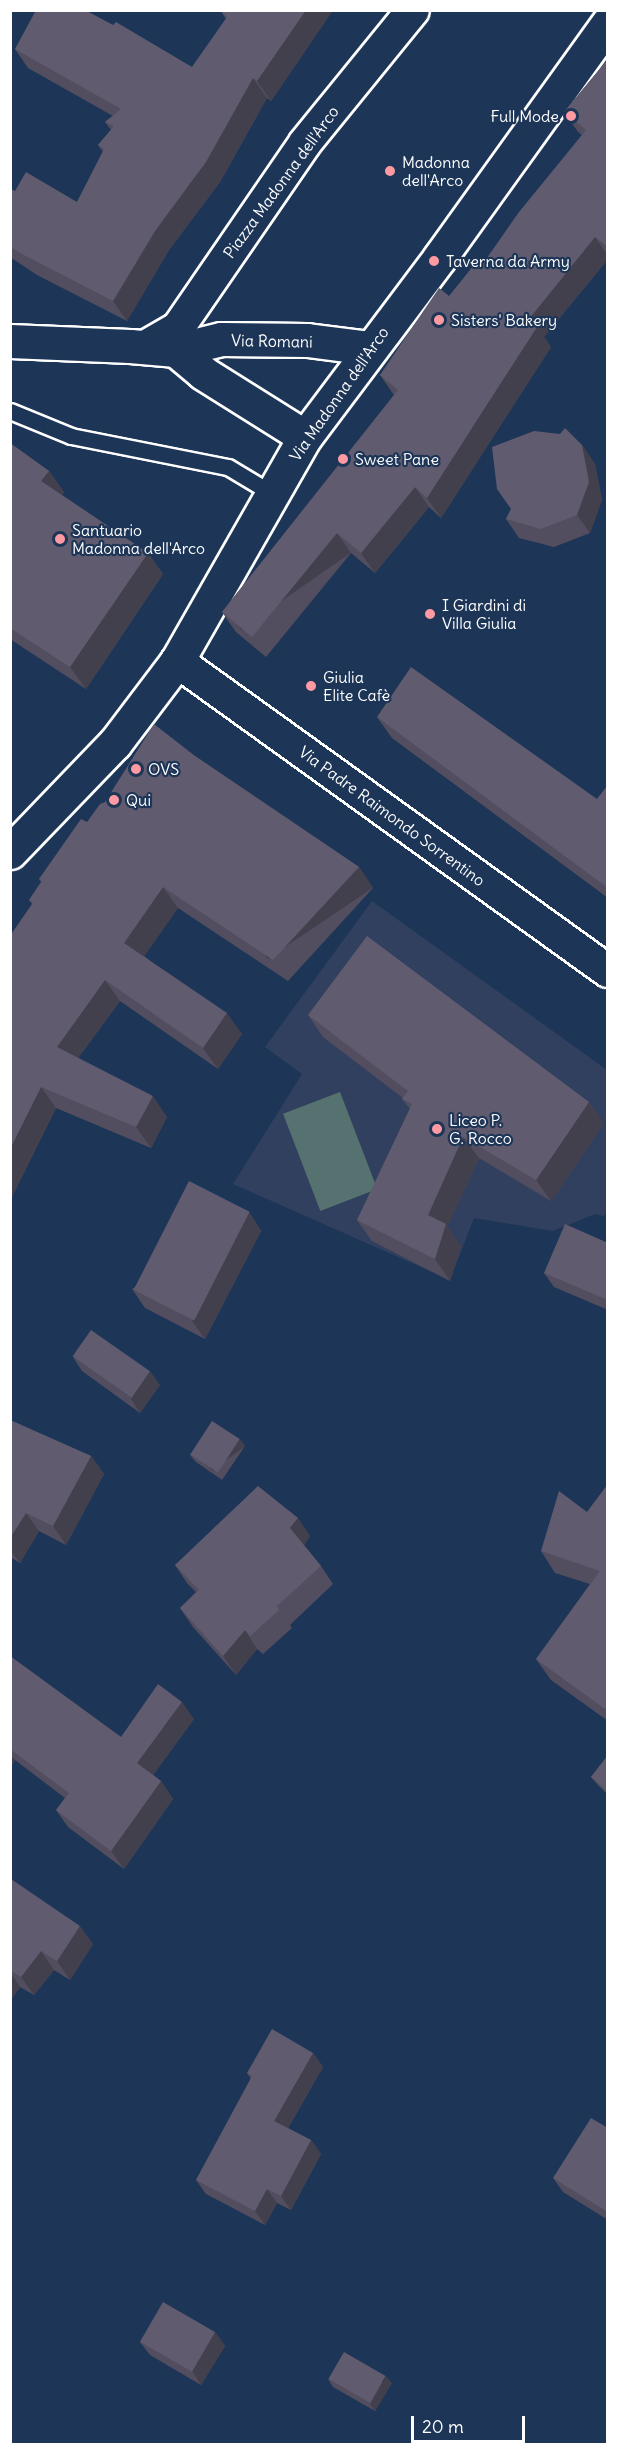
<!DOCTYPE html>
<meta charset="utf-8">
<style>
body{margin:0}
#map{position:relative;width:618px;height:2455px;overflow:hidden;background:#1d3557;font-family:Delius,sans-serif}
div>[style]{position:absolute}
[style*='--x']{left:calc(var(--x)*1px);top:calc(var(--y)*1px);width:calc(var(--w)*1px);rotate:calc(var(--a)*1deg)}
.built>*{inset:0;background:#31405e}
.green>*{inset:0;background:#567270;transform-origin:0 0}
.roads{filter:drop-shadow(2px 0 #fff) drop-shadow(-2px 0 #fff) drop-shadow(0 2px #fff) drop-shadow(0 -2px #fff)}
.lane>*{height:15px;margin:-7.5px;padding:0 7.5px;transform-origin:7.5px;border-radius:7.5px;background:#1d3557}
.street>*{height:32px;margin:-16px;padding:0 16px;transform-origin:16px;border-radius:16px;background:#1d3557}
.secondary>*{height:33px;margin:-16.5px;padding:0 16.5px;transform-origin:16.5px;border-radius:16.5px;background:#1d3557}
.wall>*{inset:0;background:#534e5f}
.shaded-wall>*{inset:0;background:#43404e;transform-origin:0 0}
.building>*{inset:0;background:#605b6f;transform-origin:0 0}
.dots>*{width:16px;height:16px;translate:-50% -50%;box-sizing:border-box;border:3px solid #1d3557;border-radius:50%}
span{translate:-50% -50%;white-space:nowrap;text-align:center;line-height:1.15;-webkit-text-stroke:4.5px #1d3557;paint-order:stroke}
.poi-label{font-size:16px;color:#fff}
.right{translate:-100% -50%;text-align:right}
.left{translate:0 -50%;text-align:left}
.street-label{font-size:16px;color:#fff}
.frame{position:absolute;inset:0;border:12px solid #fff;pointer-events:none}
.scale{position:absolute;left:411px;top:2416px;width:114px;height:27px;box-sizing:border-box;border:3px solid #fff;border-top:0;padding-left:8px;font-size:18px;line-height:21px;white-space:nowrap;color:#fff;-webkit-text-stroke:4px #1d3557;paint-order:stroke}
</style>
<div id="map">
<div class="built">
<i style="clip-path:polygon(372px 901px,607px 1070px,608px 1209px,604px 1216px,595px 1214px,553px 1231px,474px 1218px,450px 1280px,233px 1184px,302px 1074px,265px 1047px)"></i>
</div>
<div class="green">
<i style="left:340px;top:1092px;width:104px;height:61px;rotate:69deg"></i>
</div>
<div class="roads">
<div class="lane">
<i style="--x:10;--y:411;--w:66;--a:22.3"></i>
<i style="--x:71;--y:436;--w:160;--a:11.2"></i>
<i style="--x:228;--y:467;--w:52;--a:31"></i>
</div>
<div class="street">
<i style="--x:145;--y:347;--w:38;--a:-30"></i>
<i style="--x:178;--y:328;--w:224;--a:-55.5"></i>
<i style="--x:305;--y:143;--w:171;--a:-50.9"></i>
<i style="--x:177;--y:661;--w:531;--a:35.73"></i>
</div>
<div class="secondary">
<i style="--x:10;--y:341;--w:120;--a:2.4"></i>
<i style="--x:130;--y:346;--w:46;--a:5"></i>
<i style="--x:176;--y:350;--w:46;--a:-13.7"></i>
<i style="--x:221;--y:339;--w:86;--a:0.7"></i>
<i style="--x:307;--y:340;--w:64;--a:7.2"></i>
<i style="--x:176;--y:350;--w:35;--a:40"></i>
<i style="--x:203;--y:373;--w:120;--a:32.1"></i>
<i style="--x:10;--y:852;--w:151;--a:-46.1"></i>
<i style="--x:115;--y:743;--w:103;--a:-52.9"></i>
<i style="--x:177;--y:661;--w:258;--a:-60.3"></i>
<i style="--x:305;--y:437;--w:225;--a:-53.1"></i>
<i style="--x:440;--y:257;--w:288;--a:-54.3"></i>
</div>
</div>
<div class="wall">
<i style="clip-path:polygon(220px 10px,333px 10px,271px 101px,267px 98px,220px 182px,169px 250px,127px 321px,37px 275px,10px 257px,10px 189px,15px 191px,77px 202px,103px 152px,98px 145px,111px 130px,105px 122px,113px 116px,28px 68px,15px 49px,192px 67px,226px 19px)"></i>
<i style="clip-path:polygon(608px 59px,608px 259px,544px 337px,551px 347px,441px 518px,429px 507px,375px 573px,351px 553px,266px 657px,236px 632px,222px 612px,394px 395px,380px 375px,449px 296px,482px 265px,582px 135px,578px 132px,564px 112px)"></i>
<i style="clip-path:polygon(10px 443px,49px 471px,64px 492px,62px 495px,148px 553px,163px 574px,86px 689px,10px 639px)"></i>
<i style="clip-path:polygon(582px 445px,595px 464px,602px 500px,590px 533px,554px 547px,519px 538px,506px 519px,511px 509px)"></i>
<i style="clip-path:polygon(377px 717px,597px 799px,608px 785px,608px 898px,392px 738px)"></i>
<i style="clip-path:polygon(195px 756px,359px 867px,373px 888px,288px 981px,178px 908px,144px 956px,242px 1034px,218px 1069px,120px 1001px,78px 1058px,167px 1117px,151px 1148px,56px 1108px,12px 1197px,10px 1196px,10px 936px,32px 904px,29px 900px,41px 882px,39px 879px,105px 802px)"></i>
<i style="clip-path:polygon(308px 1015px,589px 1102px,604px 1123px,551px 1201px,479px 1158px,447px 1227px,461px 1246px,450px 1281px,372px 1241px,357px 1220px,410px 1109px,402px 1099px,403px 1098px,323px 1037px)"></i>
<i style="clip-path:polygon(249px 1212px,261px 1231px,205px 1339px,145px 1308px,132px 1289px)"></i>
<i style="clip-path:polygon(608px 1243px,608px 1310px,554px 1287px,544px 1273px)"></i>
<i style="clip-path:polygon(73px 1357px,160px 1385px,140px 1413px,82px 1371px)"></i>
<i style="clip-path:polygon(10px 1420px,91px 1456px,104px 1474px,66px 1545px,39px 1531px,20px 1563px,10px 1557px)"></i>
<i style="clip-path:polygon(245px 1446px,222px 1480px,196px 1462px,190px 1455px)"></i>
<i style="clip-path:polygon(608px 1484px,608px 1721px,551px 1680px,536px 1659px,590px 1584px,555px 1573px,541px 1551px,587px 1512px)"></i>
<i style="clip-path:polygon(310px 1536px,304px 1545px,321px 1566px,333px 1584px,290px 1625px,292px 1628px,263px 1654px,257px 1649px,236px 1675px,193px 1627px,180px 1608px,196px 1592px,187px 1583px,175px 1565px)"></i>
<i style="clip-path:polygon(10px 1656px,121px 1737px,194px 1719px,153px 1775px,161px 1781px,173px 1799px,124px 1869px,68px 1827px,56px 1810px,65px 1798px,15px 1760px,10px 1768px)"></i>
<i style="clip-path:polygon(608px 1755px,608px 1795px,597px 1784px,591px 1777px)"></i>
<i style="clip-path:polygon(10px 1881px,93px 1944px,70px 1980px,54px 1970px,34px 1995px,20px 1987px,10px 2001px)"></i>
<i style="clip-path:polygon(313px 2053px,323px 2067px,288px 2128px,311px 2140px,321px 2154px,291px 2210px,277px 2203px,265px 2225px,206px 2194px,196px 2180px,251px 2079px,247px 2073px)"></i>
<i style="clip-path:polygon(608px 2128px,608px 2220px,563px 2192px,553px 2178px)"></i>
<i style="clip-path:polygon(215px 2332px,225px 2346px,201px 2385px,150px 2355px,140px 2342px)"></i>
<i style="clip-path:polygon(328px 2379px,392px 2383px,375px 2411px,333px 2387px)"></i>
</div>
<div class="shaded-wall">
<i style="clip-path:polygon(306px 10px,333px 10px,271px 101px,257px 81px)"></i>
<i style="clip-path:polygon(253px 78px,267px 98px,220px 182px,169px 250px,127px 321px,113px 301px,155px 231px)"></i>
<i style="clip-path:polygon(595px 237px,608px 256px,608px 259px,544px 337px,551px 347px,441px 518px,427px 498px,529px 319px)"></i>
<i style="clip-path:polygon(582px 445px,595px 464px,602px 500px,590px 533px,577px 515px)"></i>
<i style="clip-path:polygon(49px 471px,64px 492px,57px 503px,41px 481px)"></i>
<i style="clip-path:polygon(415px 487px,429px 507px,375px 573px,361px 553px)"></i>
<i style="left:337px;top:533px;width:24px;height:134px;rotate:55deg"></i>
<i style="clip-path:polygon(148px 553px,163px 574px,86px 689px,70px 667px)"></i>
<i style="left:359px;top:867px;width:25px;height:127px;rotate:56deg"></i>
<i style="clip-path:polygon(163px 887px,178px 908px,139px 964px,124px 943px)"></i>
<i style="clip-path:polygon(105px 980px,120px 1001px,71px 1068px,57px 1047px)"></i>
<i style="clip-path:polygon(227px 1013px,242px 1034px,218px 1069px,203px 1048px)"></i>
<i style="clip-path:polygon(41px 1087px,56px 1108px,12px 1197px,10px 1195px,10px 1149px)"></i>
<i style="clip-path:polygon(153px 1096px,167px 1117px,151px 1148px,136px 1127px)"></i>
<i style="clip-path:polygon(589px 1102px,604px 1123px,551px 1201px,536px 1180px)"></i>
<i style="clip-path:polygon(463px 1137px,479px 1158px,447px 1227px,461px 1246px,450px 1281px,435px 1259px,428px 1215px)"></i>
<i style="clip-path:polygon(249px 1212px,261px 1231px,205px 1339px,192px 1321px)"></i>
<i style="clip-path:polygon(150px 1371px,160px 1385px,140px 1413px,131px 1399px)"></i>
<i style="left:240px;top:1439px;width:9px;height:41px;rotate:54deg"></i>
<i style="clip-path:polygon(91px 1456px,104px 1474px,66px 1545px,53px 1526px)"></i>
<i style="clip-path:polygon(26px 1513px,39px 1531px,20px 1563px,10px 1550px,10px 1538px)"></i>
<i style="clip-path:polygon(298px 1518px,310px 1536px,303px 1547px,290px 1528px)"></i>
<i style="clip-path:polygon(245px 1630px,257px 1649px,236px 1675px,223px 1656px)"></i>
<i style="clip-path:polygon(182px 1702px,194px 1719px,149px 1780px,137px 1763px)"></i>
<i style="clip-path:polygon(10px 1754px,15px 1760px,10px 1768px)"></i>
<i style="clip-path:polygon(161px 1781px,173px 1799px,124px 1869px,111px 1851px)"></i>
<i style="clip-path:polygon(80px 1926px,93px 1944px,70px 1980px,57px 1961px)"></i>
<i style="clip-path:polygon(41px 1951px,54px 1970px,34px 1995px,21px 1977px)"></i>
<i style="clip-path:polygon(10px 1972px,20px 1987px,10px 2001px)"></i>
<i style="clip-path:polygon(313px 2053px,323px 2067px,284px 2134px,274px 2121px)"></i>
<i style="clip-path:polygon(311px 2140px,321px 2154px,291px 2210px,281px 2196px)"></i>
<i style="clip-path:polygon(267px 2189px,277px 2203px,265px 2225px,255px 2211px)"></i>
<i style="clip-path:polygon(215px 2332px,225px 2346px,201px 2385px,192px 2371px)"></i>
<i style="clip-path:polygon(386px 2376px,392px 2383px,375px 2411px,370px 2404px)"></i>
</div>
<div class="building">
<i style="clip-path:polygon(36px 10px,85px 10px,113px 25px,116px 22px,192px 67px,227px 17px,220px 10px,306px 10px,257px 81px,253px 78px,206px 162px,155px 231px,113px 301px,24px 255px,10px 247px,10px 189px,15px 191px,26px 172px,77px 202px,104px 149px,98px 145px,114px 126px,105px 122px,121px 109px,15px 49px)"></i>
<i style="clip-path:polygon(608px 59px,608px 247px,595px 237px,529px 319px,537px 327px,427px 498px,415px 487px,361px 553px,337px 533px,252px 637px,222px 612px,398px 390px,380px 375px,439px 288px,449px 296px,478px 260px,482px 265px,519px 212px,586px 130px,564px 112px)"></i>
<i style="clip-path:polygon(565px 428px,582px 445px,589px 482px,577px 515px,541px 529px,506px 519px,511px 509px,497px 489px,492px 447px,534px 431px,560px 434px)"></i>
<i style="clip-path:polygon(10px 443px,49px 471px,41px 481px,148px 553px,70px 667px,10px 628px)"></i>
<i style="clip-path:polygon(411px 667px,597px 799px,608px 785px,608px 888px,377px 717px)"></i>
<i style="clip-path:polygon(154px 724px,195px 756px,359px 867px,273px 960px,163px 887px,124px 943px,227px 1013px,203px 1048px,105px 980px,57px 1047px,153px 1096px,136px 1127px,41px 1087px,10px 1149px,10px 936px,33px 903px,29px 900px,42px 881px,39px 879px,81px 819px,87px 822px,100px 804px,105px 802px)"></i>
<i style="clip-path:polygon(367px 936px,589px 1102px,536px 1180px,463px 1137px,428px 1215px,446px 1224px,435px 1259px,357px 1220px,412px 1104px,402px 1099px,408px 1091px,308px 1015px)"></i>
<i style="left:189px;top:1181px;width:68px;height:122px;rotate:27deg"></i>
<i style="clip-path:polygon(565px 1224px,608px 1243px,608px 1300px,544px 1273px)"></i>
<i style="left:91px;top:1330px;width:72px;height:32px;rotate:35deg"></i>
<i style="clip-path:polygon(10px 1420px,91px 1456px,53px 1526px,26px 1513px,10px 1538px)"></i>
<i style="left:212px;top:1421px;width:33px;height:40px;rotate:33deg"></i>
<i style="clip-path:polygon(608px 1484px,608px 1706px,605px 1709px,536px 1659px,600px 1571px,541px 1551px,559px 1491px,587px 1512px)"></i>
<i style="clip-path:polygon(258px 1486px,298px 1518px,290px 1528px,321px 1566px,277px 1606px,279px 1610px,250px 1636px,245px 1630px,223px 1656px,180px 1608px,199px 1590px,175px 1565px)"></i>
<i style="clip-path:polygon(10px 1656px,121px 1737px,158px 1684px,182px 1702px,137px 1763px,161px 1781px,111px 1851px,56px 1810px,69px 1793px,10px 1749px)"></i>
<i style="clip-path:polygon(608px 1755px,608px 1792px,591px 1777px)"></i>
<i style="clip-path:polygon(11px 1879px,80px 1926px,57px 1961px,41px 1951px,21px 1977px,10px 1970px,10px 1881px)"></i>
<i style="clip-path:polygon(272px 2029px,313px 2053px,274px 2121px,311px 2140px,281px 2196px,267px 2189px,255px 2211px,196px 2180px,252px 2076px,247px 2073px)"></i>
<i style="clip-path:polygon(591px 2118px,608px 2128px,608px 2212px,553px 2178px)"></i>
<i style="left:163px;top:2302px;width:60px;height:46px;rotate:30deg"></i>
<i style="left:344px;top:2352px;width:48px;height:31px;rotate:30deg"></i>
</div>
<div class="dots">
<i style="left:571px;top:116px;background:#ff9aa2"></i>
<i style="left:390px;top:171px;background:#ff9aa2"></i>
<i style="left:434px;top:261px;background:#ff9aa2"></i>
<i style="left:439px;top:320px;background:#ff9aa2"></i>
<i style="left:343px;top:459px;background:#ff9aa2"></i>
<i style="left:60px;top:539px;background:#ff9aa2"></i>
<i style="left:430px;top:614px;background:#ff9aa2"></i>
<i style="left:311px;top:686px;background:#ff9aa2"></i>
<i style="left:136px;top:769px;background:#ff9aa2"></i>
<i style="left:114px;top:800px;background:#ff9aa2"></i>
<i style="left:437px;top:1129px;background:#ff9aa2"></i>
</div>
<div class="poi-label">
<span class="right" style="left:559px;top:116px">Full Mode</span>
<span class="left" style="left:402px;top:171px">Madonna<br>dell'Arco</span>
<span class="left" style="left:446px;top:261px">Taverna da Army</span>
<span class="left" style="left:451px;top:320px">Sisters' Bakery</span>
<span class="left" style="left:355px;top:459px">Sweet Pane</span>
<span class="left" style="left:72px;top:539px">Santuario<br>Madonna dell'Arco</span>
<span class="left" style="left:442px;top:614px">I Giardini di<br>Villa Giulia</span>
<span class="left" style="left:323px;top:686px">Giulia<br>Elite Cafè</span>
<span class="left" style="left:148px;top:769px">OVS</span>
<span class="left" style="left:126px;top:800px">Qui</span>
<span class="left" style="left:449px;top:1129px">Liceo P.<br>G. Rocco</span>
</div>
<div class="street-label">
<span style="left:281px;top:182px;rotate:-54deg">Piazza Madonna dell'Arco</span>
<span style="left:272px;top:341px;rotate:1deg">Via Romani</span>
<span style="left:339px;top:394px;rotate:-55deg">Via Madonna dell'Arco</span>
<span style="left:392px;top:816px;rotate:36deg">Via Padre Raimondo Sorrentino</span>
</div>
<div class="frame"></div>
<div class="scale">20 m</div>
</div>
